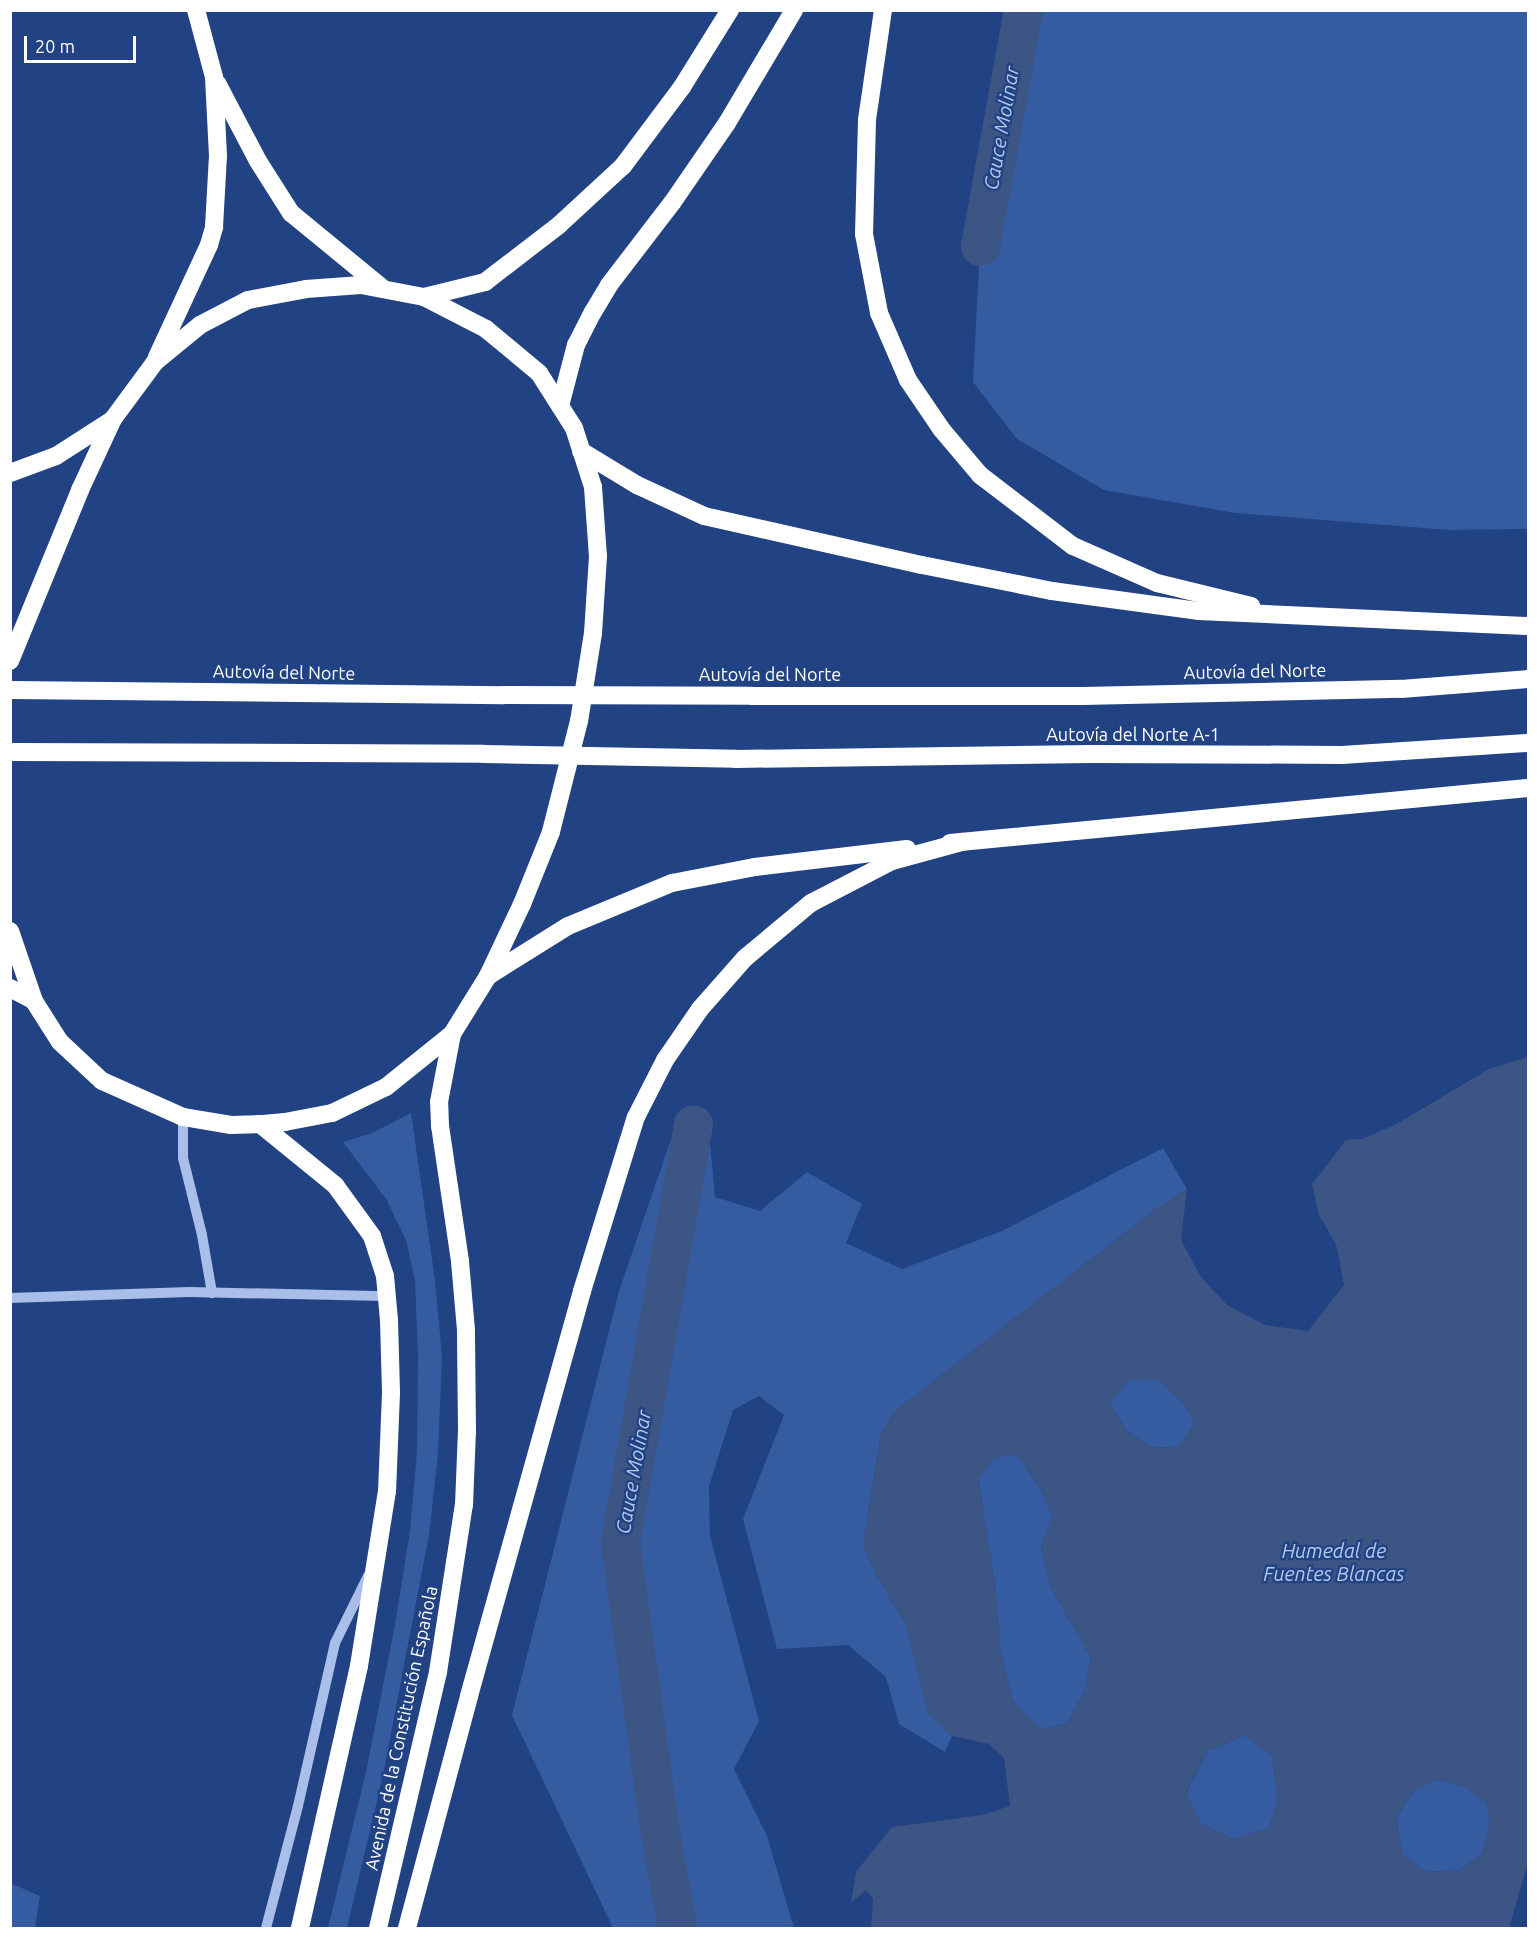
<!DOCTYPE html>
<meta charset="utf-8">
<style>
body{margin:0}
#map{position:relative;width:1539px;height:1939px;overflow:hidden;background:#214283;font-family:Ubuntu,sans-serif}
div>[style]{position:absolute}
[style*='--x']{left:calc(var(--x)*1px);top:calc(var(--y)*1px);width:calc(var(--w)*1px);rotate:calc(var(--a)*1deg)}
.green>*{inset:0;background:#355ba1}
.water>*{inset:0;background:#3d5585}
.canal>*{height:39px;margin:-19.5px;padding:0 19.5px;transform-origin:19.5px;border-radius:19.5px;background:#3d5585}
.minor>*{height:10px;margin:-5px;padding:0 5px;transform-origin:5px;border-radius:5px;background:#a9bfe9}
.highway>*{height:18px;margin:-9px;padding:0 9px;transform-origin:9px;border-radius:9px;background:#fff}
.highway-bridge>*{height:18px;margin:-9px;padding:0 9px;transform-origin:9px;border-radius:9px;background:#fff}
span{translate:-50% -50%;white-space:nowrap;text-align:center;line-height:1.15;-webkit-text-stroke:4.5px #214283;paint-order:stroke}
.street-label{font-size:18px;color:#fff}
.water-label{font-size:20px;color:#b4caf0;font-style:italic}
.frame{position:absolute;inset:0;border:12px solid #fff;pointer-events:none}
.scale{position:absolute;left:24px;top:36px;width:112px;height:27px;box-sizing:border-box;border:3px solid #fff;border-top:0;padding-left:8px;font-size:18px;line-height:21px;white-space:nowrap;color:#fff;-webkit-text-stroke:4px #214283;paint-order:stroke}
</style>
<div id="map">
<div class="green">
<i style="clip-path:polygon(1023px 11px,1528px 11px,1528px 529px,1449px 530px,1235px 513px,1104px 490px,1017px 439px,973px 382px,980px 246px)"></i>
<i style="clip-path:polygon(411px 1113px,435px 1280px,442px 1356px,438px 1454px,429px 1535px,383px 1775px,347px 1928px,328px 1928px,366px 1772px,395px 1625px,410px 1531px,417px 1452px,418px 1356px,415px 1281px,406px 1240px,386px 1199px,343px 1142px,372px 1133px)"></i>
<i style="clip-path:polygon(670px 1142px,710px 1143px,715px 1197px,760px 1211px,807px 1172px,862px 1204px,846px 1243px,902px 1269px,1002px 1231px,1163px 1148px,1187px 1189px,1153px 1211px,895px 1411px,881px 1434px,863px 1546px,876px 1574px,906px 1625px,928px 1713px,952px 1736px,945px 1752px,899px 1724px,886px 1677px,848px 1645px,777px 1649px,743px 1519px,784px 1415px,759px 1396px,733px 1410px,709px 1486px,710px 1536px,759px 1721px,734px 1769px,767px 1836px,794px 1928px,613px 1928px,512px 1715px,619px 1291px)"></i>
<i style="clip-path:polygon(1128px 1380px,1159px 1380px,1184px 1404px,1195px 1424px,1177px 1448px,1152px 1447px,1127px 1431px,1110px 1404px)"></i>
<i style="clip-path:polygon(1016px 1454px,1040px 1488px,1053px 1517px,1041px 1545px,1050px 1585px,1091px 1658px,1085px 1690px,1067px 1723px,1040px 1730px,1012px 1699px,1000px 1649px,995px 1585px,978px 1479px,994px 1458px)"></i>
<i style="clip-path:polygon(1245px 1735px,1272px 1756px,1278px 1803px,1268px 1829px,1234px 1839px,1201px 1824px,1186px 1794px,1208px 1751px)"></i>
<i style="clip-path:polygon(1438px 1780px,1465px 1787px,1487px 1803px,1490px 1825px,1482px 1853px,1461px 1870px,1426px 1872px,1402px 1854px,1396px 1818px,1415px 1789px)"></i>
<i style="clip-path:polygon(10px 1883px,40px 1896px,35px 1928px,11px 1928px)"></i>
</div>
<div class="water">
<i style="clip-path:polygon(evenodd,1528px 1057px,1528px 1862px,1509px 1928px,871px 1928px,873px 1899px,866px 1890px,851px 1903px,856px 1872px,892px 1827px,982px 1815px,1010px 1806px,1004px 1758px,989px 1744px,952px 1736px,928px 1714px,906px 1625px,876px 1574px,863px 1546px,881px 1434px,895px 1411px,1153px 1211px,1187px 1189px,1181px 1240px,1201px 1277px,1227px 1305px,1265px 1325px,1308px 1331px,1344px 1285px,1336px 1244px,1319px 1215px,1312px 1184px,1346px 1140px,1362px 1139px,1395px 1125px,1489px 1069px,1528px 1057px,1128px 1380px,1159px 1380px,1184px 1404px,1195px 1424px,1177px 1448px,1152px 1447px,1127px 1431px,1110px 1404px,1128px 1380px,1528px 1057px,1016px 1454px,1040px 1488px,1053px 1517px,1041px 1545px,1050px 1585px,1091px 1658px,1085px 1690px,1067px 1723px,1041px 1730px,1012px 1699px,1000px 1649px,995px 1585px,978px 1480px,994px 1458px,1016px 1454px,1528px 1057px,1245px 1735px,1272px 1756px,1278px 1803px,1268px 1829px,1234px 1839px,1201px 1824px,1186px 1793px,1208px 1751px,1245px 1735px,1528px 1057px,1438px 1780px,1465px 1787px,1487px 1803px,1490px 1825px,1482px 1853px,1461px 1870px,1426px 1872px,1402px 1854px,1396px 1818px,1415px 1789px,1438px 1780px)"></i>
</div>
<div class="canal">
<i style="--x:980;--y:246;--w:240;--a:-79.7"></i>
<i style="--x:677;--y:1928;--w:103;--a:-100.1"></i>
<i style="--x:659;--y:1827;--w:288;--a:-97.8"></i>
<i style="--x:620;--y:1542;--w:424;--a:-80.1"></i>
</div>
<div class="minor">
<i style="--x:183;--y:1117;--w:41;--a:90"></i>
<i style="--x:183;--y:1158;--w:79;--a:76.1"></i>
<i style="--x:202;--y:1235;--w:59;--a:80.2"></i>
<i style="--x:10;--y:1298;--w:179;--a:-1.9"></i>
<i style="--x:189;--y:1292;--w:197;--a:1.2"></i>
<i style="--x:266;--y:1928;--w:126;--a:-75.3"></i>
<i style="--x:298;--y:1806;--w:167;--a:-77.2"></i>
<i style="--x:335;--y:1643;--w:75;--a:-63.8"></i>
</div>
<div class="highway">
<i style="--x:883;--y:10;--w:111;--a:98.3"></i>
<i style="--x:867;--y:120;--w:114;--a:91.5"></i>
<i style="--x:864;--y:234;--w:80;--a:79.2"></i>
<i style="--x:879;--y:313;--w:73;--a:66.6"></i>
<i style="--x:908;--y:380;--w:60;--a:55.8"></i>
<i style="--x:942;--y:430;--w:59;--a:49.8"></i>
<i style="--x:980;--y:475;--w:117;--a:37.4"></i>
<i style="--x:1073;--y:546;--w:92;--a:23.8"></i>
<i style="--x:1157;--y:583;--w:97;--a:13.7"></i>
<i style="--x:217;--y:83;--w:88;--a:62.3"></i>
<i style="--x:258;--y:161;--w:62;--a:57.6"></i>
<i style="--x:291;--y:213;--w:117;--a:39.4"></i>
<i style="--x:424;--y:297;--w:63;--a:-13.8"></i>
<i style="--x:485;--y:282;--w:93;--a:-37.6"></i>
<i style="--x:559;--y:225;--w:87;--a:-42.7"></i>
<i style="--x:623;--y:166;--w:99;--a:-53.2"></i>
<i style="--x:682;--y:87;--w:91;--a:-58.1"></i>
<i style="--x:157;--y:357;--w:123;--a:-65.1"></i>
<i style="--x:209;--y:245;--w:19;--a:-74"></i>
<i style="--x:214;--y:227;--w:71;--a:-86.8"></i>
<i style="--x:218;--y:156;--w:79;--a:-92.9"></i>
<i style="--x:214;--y:77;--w:69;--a:-105"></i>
<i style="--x:560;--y:406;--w:63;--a:-75.3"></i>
<i style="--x:576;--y:345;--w:37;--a:-63"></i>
<i style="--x:593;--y:312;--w:31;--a:-59"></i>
<i style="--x:609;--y:285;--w:103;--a:-52.5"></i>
<i style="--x:672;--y:203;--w:97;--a:-55.5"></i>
<i style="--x:727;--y:123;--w:131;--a:-59.3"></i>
<i style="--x:581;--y:451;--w:66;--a:31.3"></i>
<i style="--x:637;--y:485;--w:74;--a:24.8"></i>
<i style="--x:704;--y:516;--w:223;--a:12.7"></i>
<i style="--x:922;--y:565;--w:133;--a:11.3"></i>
<i style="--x:1052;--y:591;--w:147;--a:7.8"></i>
<i style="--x:1198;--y:611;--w:330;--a:2.6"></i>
<i style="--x:10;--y:473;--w:49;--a:-20.3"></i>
<i style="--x:56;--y:456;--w:67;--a:-32.7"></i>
<i style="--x:10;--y:661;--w:185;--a:-67.7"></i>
<i style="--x:80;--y:490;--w:78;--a:-65.1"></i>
<i style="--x:113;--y:419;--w:71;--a:-53.6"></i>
<i style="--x:155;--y:362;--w:58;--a:-39.4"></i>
<i style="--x:200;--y:325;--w:54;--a:-27.5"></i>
<i style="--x:248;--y:300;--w:59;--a:-10.7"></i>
<i style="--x:306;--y:289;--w:55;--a:-4.2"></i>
<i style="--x:361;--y:285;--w:64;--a:10.8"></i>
<i style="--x:424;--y:297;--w:70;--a:27.3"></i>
<i style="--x:486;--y:329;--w:69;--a:39.7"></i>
<i style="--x:539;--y:373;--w:65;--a:57.5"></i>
<i style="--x:574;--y:428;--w:62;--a:72.1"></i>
<i style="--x:593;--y:487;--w:69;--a:85.9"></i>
<i style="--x:598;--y:556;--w:77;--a:93.7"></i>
<i style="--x:593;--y:633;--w:89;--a:99"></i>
<i style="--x:579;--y:721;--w:114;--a:104.2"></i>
<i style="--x:551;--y:832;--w:78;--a:111.9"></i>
<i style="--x:522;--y:904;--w:80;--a:115.3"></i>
<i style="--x:488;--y:976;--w:68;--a:121.8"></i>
<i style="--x:452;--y:1034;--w:85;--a:141.2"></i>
<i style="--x:386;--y:1087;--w:60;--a:154.3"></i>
<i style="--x:332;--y:1113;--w:48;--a:169.2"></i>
<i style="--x:285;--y:1122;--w:25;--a:175"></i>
<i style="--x:260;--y:1124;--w:29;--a:178"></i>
<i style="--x:231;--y:1125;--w:49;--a:-170.5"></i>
<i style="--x:183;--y:1117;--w:89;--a:-156"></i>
<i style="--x:102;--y:1081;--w:57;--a:-137.1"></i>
<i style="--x:60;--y:1042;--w:49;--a:-122.4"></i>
<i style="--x:34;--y:1001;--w:74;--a:-108.9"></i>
<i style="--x:10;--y:690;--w:494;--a:0.6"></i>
<i style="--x:752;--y:696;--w:331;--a:0"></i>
<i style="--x:1083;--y:696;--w:318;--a:-1.3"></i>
<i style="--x:1401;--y:689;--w:127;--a:-4.5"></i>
<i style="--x:10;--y:752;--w:474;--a:0.2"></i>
<i style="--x:736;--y:759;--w:355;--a:-0.8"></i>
<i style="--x:1091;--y:754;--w:251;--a:0.2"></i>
<i style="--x:1342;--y:755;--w:186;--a:-3.7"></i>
<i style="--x:950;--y:843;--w:581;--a:-5.44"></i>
<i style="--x:488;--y:976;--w:94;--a:-32"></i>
<i style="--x:568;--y:926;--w:113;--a:-22.5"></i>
<i style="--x:672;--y:883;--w:85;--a:-10.9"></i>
<i style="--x:755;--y:867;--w:153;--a:-6.8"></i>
<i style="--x:10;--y:988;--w:27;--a:28"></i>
<i style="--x:260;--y:1124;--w:97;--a:39.1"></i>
<i style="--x:335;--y:1185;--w:63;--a:54"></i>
<i style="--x:372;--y:1236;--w:42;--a:72"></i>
<i style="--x:385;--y:1276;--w:44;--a:84.8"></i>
<i style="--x:389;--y:1320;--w:73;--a:88.4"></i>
<i style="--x:391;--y:1393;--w:98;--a:92.3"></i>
<i style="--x:387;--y:1491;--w:177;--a:99.1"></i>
<i style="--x:359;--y:1666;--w:269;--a:102.7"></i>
<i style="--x:378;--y:1928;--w:263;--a:-76.8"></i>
<i style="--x:438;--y:1672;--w:169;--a:-81.2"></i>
<i style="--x:464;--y:1505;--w:74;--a:-87.7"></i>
<i style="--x:467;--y:1431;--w:101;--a:-90.6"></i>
<i style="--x:466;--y:1330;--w:69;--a:-95"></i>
<i style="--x:460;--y:1261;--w:136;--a:-98.4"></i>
<i style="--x:440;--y:1126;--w:24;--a:-92"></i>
<i style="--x:439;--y:1102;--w:69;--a:-79.2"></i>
<i style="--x:407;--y:1928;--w:240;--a:-75"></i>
<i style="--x:469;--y:1696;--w:420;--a:-74.4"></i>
<i style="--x:582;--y:1291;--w:182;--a:-72.8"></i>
<i style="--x:636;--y:1117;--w:64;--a:-63"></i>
<i style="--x:665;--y:1060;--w:62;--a:-55.5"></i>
<i style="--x:700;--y:1009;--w:68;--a:-48.6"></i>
<i style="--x:745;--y:958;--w:86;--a:-39.8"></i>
<i style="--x:811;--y:903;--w:91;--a:-27.4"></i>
<i style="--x:892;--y:861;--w:73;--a:-15.2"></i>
</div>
<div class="highway-bridge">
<i style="--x:504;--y:695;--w:248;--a:0.2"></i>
<i style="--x:484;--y:754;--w:252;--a:1.1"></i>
</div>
<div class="street-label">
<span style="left:1255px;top:671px;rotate:-1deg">Autovía del Norte</span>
<span style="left:284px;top:672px;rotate:1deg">Autovía del Norte</span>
<span style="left:770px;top:674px">Autovía del Norte</span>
<span style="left:1133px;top:734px">Autovía del Norte A-1</span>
<span style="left:401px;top:1728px;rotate:-78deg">Avenida de la Constitución Española</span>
</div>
<div class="water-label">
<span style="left:1001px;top:128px;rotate:-80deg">Cauce Molinar</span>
<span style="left:633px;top:1472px;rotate:-80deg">Cauce Molinar</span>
<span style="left:1334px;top:1562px">Humedal de<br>Fuentes Blancas</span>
</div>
<div class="frame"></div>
<div class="scale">20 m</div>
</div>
